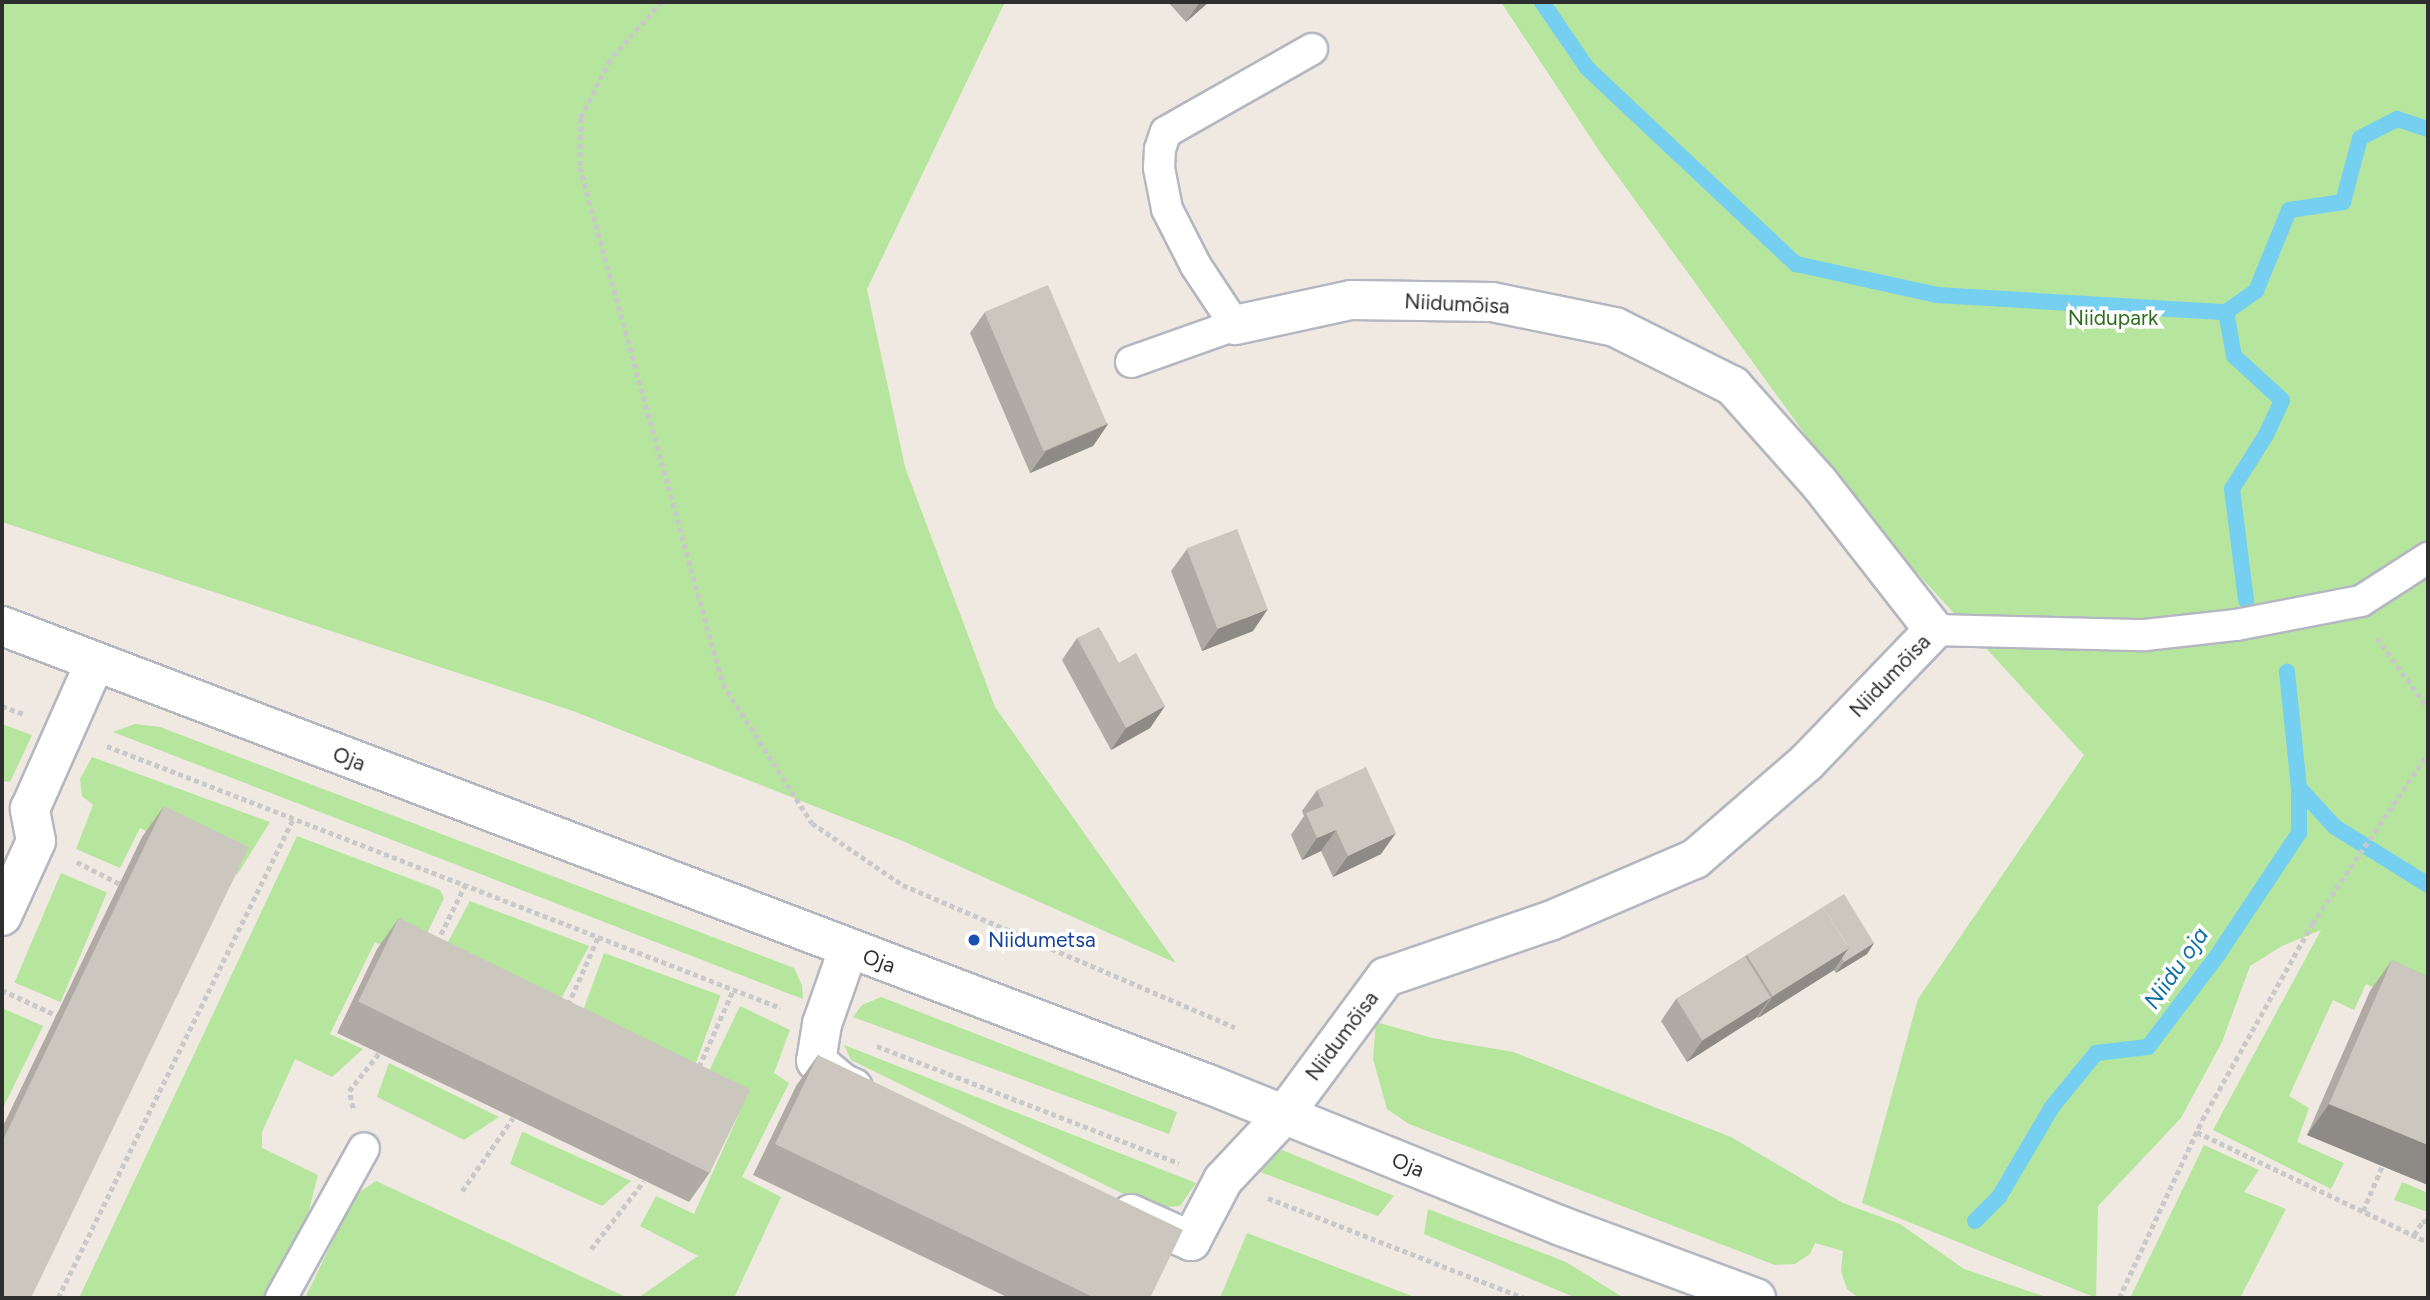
<!DOCTYPE html>
<meta charset="utf-8">
<style>
body{margin:0}
#map{position:relative;width:2430px;height:1300px;overflow:hidden;background:#efe9e1;font-family:Figtree,sans-serif}
div>[style]{position:absolute}
[style*='--x']{left:calc(var(--x)*1px);top:calc(var(--y)*1px);width:calc(var(--w)*1px);rotate:calc(var(--a)*1deg)}
.green>*{inset:0;background:#b6e59e;transform-origin:0 0}
.stream>*{height:16px;margin:-8px;padding:0 8px;transform-origin:8px;border-radius:8px;background:#75cff0}
.path>*{height:4.5px;margin-top:-2.25px;transform-origin:0;background:repeating-linear-gradient(90deg,#c9c9c9 0 5px,transparent 0 8.5px)}
.roads{filter:drop-shadow(2px 0 #b4b7c1) drop-shadow(-2px 0 #b4b7c1) drop-shadow(0 2px #b4b7c1) drop-shadow(0 -2px #b4b7c1)}
.service>*{height:30px;margin:-15px;padding:0 15px;transform-origin:15px;border-radius:15px;background:#fff}
.minor>*{height:38px;margin:-19px;padding:0 19px;transform-origin:19px;border-radius:19px;background:#fff}
.tertiary>*{height:38px;margin:-19px;padding:0 19px;transform-origin:19px;border-radius:19px;background:#fff}
.wall>*{inset:0;background:#afaba4}
.shaded-wall>*{inset:0;background:#8e8b86}
.building>*{inset:0;background:#cbc7bf;transform-origin:0 0}
.dots>*{width:19px;height:19px;translate:-50% -50%;box-sizing:border-box;border:4px solid #fff;border-radius:50%}
span{translate:-50% -50%;white-space:nowrap;text-align:center;line-height:1.15;-webkit-text-stroke:7px #fff;paint-order:stroke}
.street-label{font-size:21px;color:#2e2e2e}
.park-label{font-size:21px;color:#2c6e1b}
.transit-label{font-size:21px;color:#164399}
.left{translate:0 -50%;text-align:left}
.water-label{font-size:23px;color:#0d6fa3;font-style:italic}
.frame{position:absolute;inset:0;border:4px solid #2e2e2e;pointer-events:none}
</style>
<div id="map">
<div class="green">
<i style="clip-path:polygon(2px 2px,1005px 2px,867px 289px,905px 467px,995px 707px,1176px 963px,905px 842px,573px 711px,2px 522px)"></i>
<i style="clip-path:polygon(1501px 2px,2428px 2px,2428px 1011px,2366px 984px,2354px 1010px,2333px 1000px,2289px 1096px,2309px 1108px,2297px 1142px,2344px 1163px,2331px 1189px,2213px 1130px,2321px 930px,2282px 946px,2250px 966px,2222px 1042px,2181px 1118px,2098px 1206px,2096px 1298px,1862px 1203px,1918px 999px,2084px 755px,1863px 514px,1600px 152px)"></i>
<i style="clip-path:polygon(2px 724px,32px 735px,10px 782px,2px 781px)"></i>
<i style="clip-path:polygon(135px 724px,160px 727px,794px 968px,802px 985px,803px 999px,113px 732px)"></i>
<i style="clip-path:polygon(92px 757px,270px 822px,237px 875px,140px 828px,120px 868px,76px 849px,93px 805px,82px 796px,80px 779px)"></i>
<i style="clip-path:polygon(297px 836px,440px 890px,444px 898px,414px 961px,375px 942px,330px 1034px,363px 1049px,332px 1077px,295px 1059px,262px 1132px,262px 1148px,318px 1175px,309px 1210px,275px 1286px,267px 1298px,79px 1298px)"></i>
<i style="left:61px;top:873px;width:50px;height:119px;rotate:23deg"></i>
<i style="clip-path:polygon(470px 901px,589px 946px,550px 1020px,436px 964px)"></i>
<i style="left:604px;top:953px;width:124px;height:86px;rotate:20deg"></i>
<i style="clip-path:polygon(881px 997px,1177px 1112px,1169px 1134px,853px 1017px,862px 1005px)"></i>
<i style="clip-path:polygon(740px 1006px,790px 1030px,774px 1073px,789px 1083px,742px 1177px,781px 1197px,734px 1298px,638px 1298px,698px 1256px,640px 1226px,656px 1196px,694px 1214px,738px 1116px,698px 1094px)"></i>
<i style="clip-path:polygon(2px 1008px,43px 1026px,2px 1110px)"></i>
<i style="clip-path:polygon(1376px 1022px,1432px 1038px,1513px 1052px,1731px 1137px,1843px 1203px,1900px 1224px,1964px 1269px,2049px 1298px,1859px 1298px,1847px 1289px,1841px 1271px,1843px 1251px,1815px 1243px,1810px 1254px,1795px 1264px,1775px 1265px,1409px 1124px,1387px 1109px,1373px 1059px)"></i>
<i style="clip-path:polygon(844px 1045px,1196px 1183px,1180px 1206px,1152px 1208px,851px 1060px)"></i>
<i style="clip-path:polygon(389px 1063px,499px 1117px,464px 1140px,377px 1097px)"></i>
<i style="clip-path:polygon(522px 1132px,523px 1132px,631px 1181px,602px 1206px,510px 1164px)"></i>
<i style="clip-path:polygon(2204px 1145px,2259px 1170px,2244px 1192px,2286px 1209px,2240px 1298px,2130px 1298px)"></i>
<i style="clip-path:polygon(1282px 1150px,1394px 1196px,1378px 1216px,1252px 1169px)"></i>
<i style="clip-path:polygon(376px 1181px,628px 1298px,305px 1298px,355px 1195px)"></i>
<i style="clip-path:polygon(2402px 1182px,2428px 1193px,2428px 1212px,2394px 1200px)"></i>
<i style="clip-path:polygon(1428px 1209px,1566px 1262px,1624px 1298px,1576px 1298px,1424px 1234px)"></i>
<i style="clip-path:polygon(1247px 1233px,1417px 1298px,1220px 1298px)"></i>
</div>
<div class="stream">
<i style="--x:1542;--y:2;--w:80;--a:55.7"></i>
<i style="--x:1587;--y:68;--w:287;--a:43.2"></i>
<i style="--x:1796;--y:264;--w:144;--a:12.4"></i>
<i style="--x:1937;--y:295;--w:289;--a:3.4"></i>
<i style="--x:2246;--y:600;--w:112;--a:-97.2"></i>
<i style="--x:2232;--y:489;--w:64;--a:-57.8"></i>
<i style="--x:2266;--y:435;--w:38;--a:-65"></i>
<i style="--x:2282;--y:400;--w:65;--a:-137.5"></i>
<i style="--x:2234;--y:356;--w:45;--a:-100.3"></i>
<i style="--x:2226;--y:312;--w:37;--a:-35"></i>
<i style="--x:2256;--y:291;--w:87;--a:-67.8"></i>
<i style="--x:2289;--y:210;--w:55;--a:-8.4"></i>
<i style="--x:2343;--y:202;--w:66;--a:-75.1"></i>
<i style="--x:2360;--y:138;--w:42;--a:-27.2"></i>
<i style="--x:2397;--y:119;--w:33;--a:18"></i>
<i style="--x:2299;--y:788;--w:53;--a:47.3"></i>
<i style="--x:2335;--y:827;--w:110;--a:31.9"></i>
<i style="--x:1975;--y:1221;--w:34;--a:-45"></i>
<i style="--x:1999;--y:1197;--w:104;--a:-59.5"></i>
<i style="--x:2052;--y:1107;--w:70;--a:-50.8"></i>
<i style="--x:2096;--y:1053;--w:52;--a:-6.6"></i>
<i style="--x:2148;--y:1047;--w:114;--a:-52.8"></i>
<i style="--x:2217;--y:956;--w:148;--a:-56.3"></i>
<i style="--x:2299;--y:833;--w:45;--a:-90"></i>
<i style="--x:2299;--y:788;--w:117;--a:-95.9"></i>
</div>
<div class="path">
<i style="--x:662;--y:2;--w:78;--a:131.9"></i>
<i style="--x:610;--y:60;--w:65;--a:116.6"></i>
<i style="--x:581;--y:118;--w:49;--a:91.2"></i>
<i style="--x:580;--y:167;--w:536;--a:74.54"></i>
<i style="--x:723;--y:684;--w:165;--a:57.4"></i>
<i style="--x:812;--y:823;--w:110;--a:34.3"></i>
<i style="--x:903;--y:885;--w:361;--a:23.2"></i>
<i style="--x:2377;--y:638;--w:87;--a:53.9"></i>
<i style="--x:2;--y:706;--w:23;--a:20"></i>
<i style="--x:107;--y:746;--w:723;--a:21.24"></i>
<i style="--x:77;--y:862;--w:48;--a:27.1"></i>
<i style="--x:437;--y:942;--w:64;--a:-63.8"></i>
<i style="--x:2;--y:990;--w:60;--a:24.8"></i>
<i style="--x:568;--y:1005;--w:74;--a:-66.2"></i>
<i style="--x:877;--y:1046;--w:324;--a:21.2"></i>
<i style="--x:699;--y:1067;--w:84;--a:-66.2"></i>
<i style="--x:353;--y:1108;--w:17;--a:-103"></i>
<i style="--x:349;--y:1091;--w:48;--a:-51.7"></i>
<i style="--x:2197;--y:1132;--w:256;--a:25.5"></i>
<i style="--x:462;--y:1191;--w:89;--a:-55.1"></i>
<i style="--x:1268;--y:1198;--w:275;--a:21.3"></i>
<i style="--x:2363;--y:1211;--w:49;--a:-67.1"></i>
<i style="--x:2414;--y:1235;--w:15;--a:-58"></i>
<i style="--x:2422;--y:1222;--w:6;--a:-18"></i>
<i style="--x:591;--y:1249;--w:86;--a:-52.1"></i>
<i style="--x:58;--y:1298;--w:534;--a:-63.87"></i>
<i style="--x:2119;--y:1298;--w:196;--a:-65"></i>
<i style="--x:2202;--y:1120;--w:225;--a:-60.7"></i>
<i style="--x:2312;--y:924;--w:207;--a:-55.8"></i>
</div>
<div class="roads">
<div class="service">
<i style="--x:1131;--y:362;--w:110;--a:-19.6"></i>
<i style="--x:1235;--y:325;--w:71;--a:-123.5"></i>
<i style="--x:1196;--y:266;--w:64;--a:-117"></i>
<i style="--x:1167;--y:209;--w:42;--a:-101"></i>
<i style="--x:1159;--y:168;--w:19;--a:-87"></i>
<i style="--x:1160;--y:149;--w:18;--a:-71"></i>
<i style="--x:1166;--y:132;--w:168;--a:-29.6"></i>
<i style="--x:1934;--y:630;--w:211;--a:1.4"></i>
<i style="--x:2145;--y:635;--w:92;--a:-6.3"></i>
<i style="--x:2236;--y:625;--w:127;--a:-10.9"></i>
<i style="--x:2361;--y:601;--w:80;--a:-32.7"></i>
<i style="--x:281;--y:1298;--w:171;--a:-61"></i>
</div>
<div class="minor">
<i style="--x:2;--y:916;--w:82;--a:-65.6"></i>
<i style="--x:36;--y:841;--w:33;--a:-101"></i>
<i style="--x:30;--y:809;--w:161;--a:-66.1"></i>
<i style="--x:848;--y:950;--w:78;--a:109.4"></i>
<i style="--x:822;--y:1024;--w:37;--a:99"></i>
<i style="--x:816;--y:1061;--w:34;--a:40"></i>
<i style="--x:842;--y:1083;--w:12;--a:24"></i>
<i style="--x:1131;--y:1214;--w:66;--a:24.2"></i>
<i style="--x:1191;--y:1241;--w:69;--a:-62.3"></i>
<i style="--x:1223;--y:1180;--w:88;--a:-46.8"></i>
<i style="--x:1283;--y:1116;--w:173;--a:-53.5"></i>
<i style="--x:1386;--y:977;--w:173;--a:-18.9"></i>
<i style="--x:1550;--y:921;--w:158;--a:-23.2"></i>
<i style="--x:1695;--y:859;--w:147;--a:-40.9"></i>
<i style="--x:1806;--y:763;--w:185;--a:-46.1"></i>
<i style="--x:1934;--y:630;--w:187;--a:-128"></i>
<i style="--x:1819;--y:483;--w:130;--a:-131.6"></i>
<i style="--x:1733;--y:386;--w:132;--a:-153.4"></i>
<i style="--x:1615;--y:327;--w:126;--a:-168.5"></i>
<i style="--x:1492;--y:302;--w:141;--a:-179.2"></i>
<i style="--x:1351;--y:300;--w:119;--a:167.8"></i>
</div>
<div class="tertiary">
<i style="--x:2;--y:626;--w:1290;--a:20.8"></i>
<i style="--x:1208;--y:1084;--w:380;--a:21.9"></i>
<i style="--x:1561;--y:1226;--w:208;--a:20.3"></i>
</div>
</div>
<div class="wall">
<i style="clip-path:polygon(1168px 2px,1209px 2px,1186px 22px)"></i>
<i style="clip-path:polygon(985px 312px,1108px 424px,1093px 446px,1030px 473px,970px 333px)"></i>
<i style="clip-path:polygon(1187px 549px,1253px 631px,1202px 651px,1171px 571px)"></i>
<i style="clip-path:polygon(1077px 638px,1119px 663px,1165px 706px,1150px 728px,1111px 750px,1062px 660px)"></i>
<i style="clip-path:polygon(1317px 790px,1381px 854px,1333px 877px,1321px 851px,1302px 860px,1291px 835px,1304px 816px,1302px 811px)"></i>
<i style="clip-path:polygon(164px 806px,2px 1298px,2px 1128px,142px 837px)"></i>
<i style="clip-path:polygon(399px 918px,711px 1171px,689px 1202px,337px 1033px,377px 949px)"></i>
<i style="clip-path:polygon(1874px 943px,1867px 954px,1836px 973px,1834px 970px,1758px 1018px,1757px 1017px,1687px 1062px,1661px 1021px,1676px 999px,1747px 955px)"></i>
<i style="clip-path:polygon(2392px 960px,2428px 977px,2428px 1185px,2307px 1135px,2370px 991px)"></i>
<i style="clip-path:polygon(818px 1055px,1150px 1298px,1009px 1298px,753px 1175px,796px 1086px)"></i>
</div>
<div class="shaded-wall">
<i style="clip-path:polygon(1200px 2px,1209px 2px,1186px 22px)"></i>
<i style="clip-path:polygon(1108px 424px,1093px 446px,1030px 473px,1046px 451px)"></i>
<i style="clip-path:polygon(1268px 609px,1253px 631px,1202px 651px,1218px 629px)"></i>
<i style="clip-path:polygon(1165px 706px,1150px 728px,1111px 750px,1126px 728px)"></i>
<i style="clip-path:polygon(1336px 830px,1321px 851px,1302px 860px,1317px 838px)"></i>
<i style="clip-path:polygon(1396px 833px,1381px 854px,1333px 877px,1348px 856px)"></i>
<i style="clip-path:polygon(1874px 943px,1867px 954px,1836px 973px,1844px 962px)"></i>
<i style="clip-path:polygon(1849px 948px,1834px 970px,1758px 1018px,1773px 996px)"></i>
<i style="clip-path:polygon(1771px 997px,1756px 1018px,1687px 1062px,1703px 1040px)"></i>
<i style="clip-path:polygon(2329px 1104px,2428px 1145px,2428px 1185px,2307px 1135px)"></i>
</div>
<div class="building">
<i style="left:1048px;top:285px;width:151px;height:69px;rotate:67deg"></i>
<i style="left:1237px;top:529px;width:86px;height:54px;rotate:69deg"></i>
<i style="clip-path:polygon(1099px 627px,1119px 663px,1136px 653px,1165px 706px,1126px 728px,1077px 638px)"></i>
<i style="clip-path:polygon(1366px 767px,1396px 833px,1348px 856px,1336px 830px,1317px 838px,1306px 813px,1324px 806px,1317px 790px)"></i>
<i style="clip-path:polygon(164px 806px,249px 847px,31px 1298px,2px 1298px,2px 1142px)"></i>
<i style="clip-path:polygon(1844px 894px,1874px 943px,1844px 962px,1842px 958px,1849px 948px,1823px 907px)"></i>
<i style="left:1823px;top:907px;width:49px;height:90px;rotate:58deg"></i>
<i style="left:399px;top:918px;width:391px;height:93px;rotate:26deg"></i>
<i style="left:1745px;top:956px;width:49px;height:81px;rotate:58deg"></i>
<i style="clip-path:polygon(2392px 960px,2428px 977px,2428px 1145px,2329px 1104px)"></i>
<i style="clip-path:polygon(818px 1055px,1183px 1230px,1150px 1298px,1095px 1298px,775px 1144px)"></i>
</div>
<div class="dots">
<i style="left:974px;top:940px;background:#1a4fb4"></i>
</div>
<div class="street-label">
<span style="left:1457px;top:304px;rotate:3deg">Niidumõisa</span>
<span style="left:1890px;top:676px;rotate:-46deg">Niidumõisa</span>
<span style="left:349px;top:759px;rotate:21deg">Oja</span>
<span style="left:879px;top:961px;rotate:20deg">Oja</span>
<span style="left:1342px;top:1036px;rotate:-53deg">Niidumõisa</span>
<span style="left:1408px;top:1165px;rotate:22deg">Oja</span>
</div>
<div class="park-label">
<span style="left:2113px;top:318px">Niidupark</span>
</div>
<div class="transit-label">
<span class="left" style="left:988px;top:940px">Niidumetsa</span>
</div>
<div class="water-label">
<span style="left:2176px;top:968px;rotate:-55deg">Niidu oja</span>
</div>
<div class="frame"></div>
</div>
